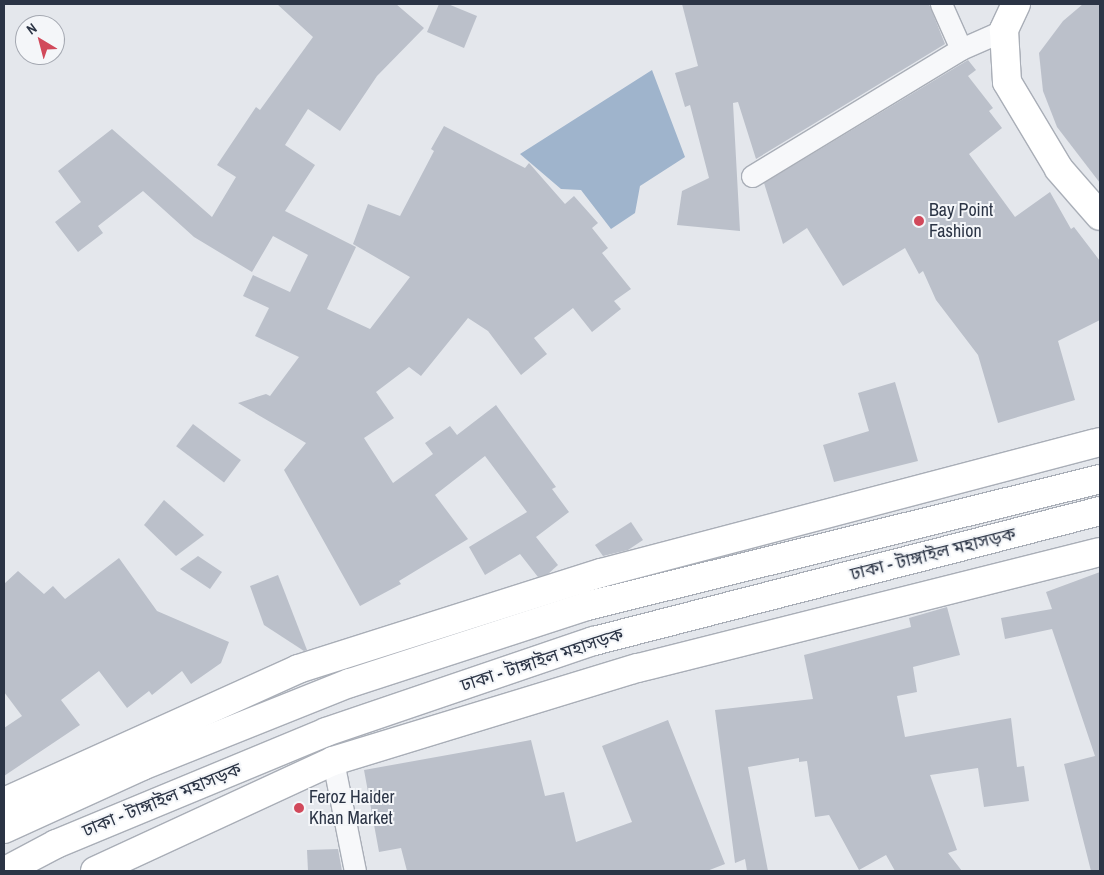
<!DOCTYPE html>
<meta charset="utf-8">
<style>
body{margin:0}
#map{position:relative;width:1104px;height:875px;overflow:hidden;background:#e4e7ec;font-family:"Archivo Narrow","Noto Sans Bengali",sans-serif}
div>[style]{position:absolute}
[style*='--x']{left:calc(var(--x)*1px);top:calc(var(--y)*1px);width:calc(var(--w)*1px);rotate:calc(var(--a)*1deg)}
.water>*{inset:0;background:#9fb4cc}
.building>*{inset:0;background:#bbc0ca;transform-origin:0 0}
.roads{filter:drop-shadow(1px 0 #a9aeb7) drop-shadow(-1px 0 #a9aeb7) drop-shadow(0 1px #a9aeb7) drop-shadow(0 -1px #a9aeb7)}
.street>*{height:21px;margin:-10.5px;padding:0 10.5px;transform-origin:10.5px;border-radius:10.5px;background:#f7f8fa}
.secondary>*{height:28px;margin:-14px;padding:0 14px;transform-origin:14px;border-radius:14px;background:#fff}
.highway>*{height:28px;margin:-14px;padding:0 14px;transform-origin:14px;border-radius:14px;background:#fff}
.dots>*{width:14px;height:14px;translate:-50% -50%;box-sizing:border-box;border:2px solid #f4f6f9;border-radius:50%}
span{translate:-50% -50%;white-space:nowrap;text-align:center;line-height:1.15;-webkit-text-stroke:4px #f4f6f9;paint-order:stroke}
.poi-label{font-size:18px;color:#2b3445}
.left{translate:0 -50%;text-align:left}
.street-label{font-size:18px;color:#2b3445}
.frame{position:absolute;inset:0;border:5px solid #2b3445;pointer-events:none}
.north{position:absolute;left:15px;top:15px;width:50px;height:50px;box-sizing:border-box;background:#f4f6f9;border:1px solid #a4a8b1;border-radius:50%;rotate:323deg;font-size:14px;font-weight:700;line-height:20px;text-align:center;color:#2b3445}
.north::after{content:'';display:block;margin:auto;width:18px;height:22px;background:#d1495b;clip-path:polygon(50% 0,100% 100%,50% 72%,0 100%)}
</style>
<div id="map">
<div class="water">
<i style="clip-path:polygon(652px 70px,685px 157px,640px 186px,635px 213px,611px 229px,581px 190px,561px 189px,520px 154px)"></i>
</div>
<div class="building">
<i style="clip-path:polygon(277px 4px,396px 4px,424px 28px,377px 76px,340px 131px,308px 109px,285px 145px,315px 165px,285px 211px,356px 247px,327px 309px,370px 329px,410px 277px,353px 244px,368px 204px,400px 216px,434px 151px,431px 149px,444px 126px,525px 168px,529px 163px,565px 204px,574px 196px,598px 223px,592px 228px,608px 248px,602px 253px,631px 289px,614px 301px,621px 309px,592px 332px,573px 308px,534px 338px,547px 354px,521px 375px,488px 331px,468px 318px,421px 376px,409px 367px,376px 392px,394px 418px,364px 438px,393px 483px,433px 454px,425px 443px,450px 426px,457px 435px,496px 405px,556px 487px,552px 489px,569px 512px,536px 537px,558px 565px,548px 574px,538px 577px,520px 554px,485px 575px,469px 547px,527px 512px,485px 456px,435px 495px,468px 539px,399px 581px,401px 584px,360px 606px,284px 470px,306px 443px,238px 403px,266px 394px,270px 396px,299px 357px,255px 336px,269px 308px,243px 296px,253px 275px,290px 292px,308px 255px,273px 236px,252px 272px,194px 237px,143px 191px,98px 226px,103px 233px,78px 252px,55px 222px,81px 202px,58px 171px,112px 129px,212px 217px,236px 177px,217px 165px,256px 107px,260px 110px,313px 37px)"></i>
<i style="clip-path:polygon(439px 4px,448px 4px,477px 16px,464px 48px,427px 32px)"></i>
<i style="clip-path:polygon(682px 4px,929px 4px,945px 44px,756px 159px,738px 102px,733px 103px,740px 231px,677px 225px,682px 191px,709px 178px,690px 105px,685px 107px,675px 73px,698px 66px)"></i>
<i style="clip-path:polygon(1083px 4px,1100px 4px,1100px 183px,1057px 127px,1043px 91px,1039px 53px,1063px 21px)"></i>
<i style="clip-path:polygon(968px 60px,976px 70px,968px 76px,993px 108px,989px 111px,1002px 128px,969px 154px,1015px 217px,1050px 192px,1071px 229px,1074px 227px,1100px 261px,1100px 320px,1058px 341px,1075px 400px,998px 423px,978px 355px,936px 300px,923px 271px,919px 274px,905px 248px,843px 286px,807px 228px,783px 244px,764px 183px)"></i>
<i style="clip-path:polygon(895px 382px,918px 461px,834px 482px,823px 445px,869px 431px,858px 393px)"></i>
<i style="left:193px;top:424px;width:60px;height:28px;rotate:37deg"></i>
<i style="clip-path:polygon(164px 500px,204px 535px,176px 556px,144px 525px)"></i>
<i style="clip-path:polygon(631px 522px,643px 540px,628px 550px,603px 556px,595px 545px)"></i>
<i style="clip-path:polygon(198px 556px,222px 572px,210px 589px,180px 569px)"></i>
<i style="clip-path:polygon(119px 558px,157px 611px,229px 642px,221px 663px,191px 684px,182px 671px,152px 695px,149px 691px,127px 708px,99px 671px,61px 700px,80px 725px,4px 776px,4px 728px,22px 716px,4px 692px,4px 584px,18px 571px,44px 594px,53px 586px,65px 599px)"></i>
<i style="clip-path:polygon(1100px 572px,1100px 871px,1091px 871px,1064px 764px,1095px 756px,1052px 629px,1005px 639px,1001px 618px,1052px 609px,1046px 592px)"></i>
<i style="clip-path:polygon(278px 575px,307px 650px,304px 651px,264px 625px,250px 586px)"></i>
<i style="clip-path:polygon(947px 607px,960px 655px,913px 667px,917px 692px,897px 696px,905px 737px,1011px 718px,1017px 767px,1024px 766px,1029px 801px,984px 807px,978px 768px,930px 775px,957px 850px,948px 853px,962px 871px,895px 871px,886px 855px,859px 870px,829px 815px,815px 817px,807px 761px,799px 762px,799px 758px,748px 767px,768px 871px,747px 871px,745px 859px,735px 863px,715px 710px,813px 699px,804px 655px,911px 627px,909px 618px)"></i>
<i style="clip-path:polygon(668px 720px,725px 864px,707px 871px,407px 871px,401px 848px,379px 852px,364px 770px,531px 740px,545px 796px,564px 792px,576px 842px,632px 822px,602px 746px)"></i>
<i style="clip-path:polygon(338px 849px,342px 871px,308px 871px,307px 850px)"></i>
</div>
<div class="roads">
<div class="street">
<i style="--x:941;--y:4;--w:49;--a:66"></i>
<i style="--x:752;--y:176;--w:245;--a:-31.3"></i>
<i style="--x:961;--y:49;--w:47;--a:-23.8"></i>
<i style="--x:333;--y:761;--w:112;--a:78.7"></i>
</div>
<div class="secondary">
<i style="--x:1016;--y:4;--w:29;--a:115"></i>
<i style="--x:1004;--y:30;--w:52;--a:86.7"></i>
<i style="--x:1007;--y:82;--w:101;--a:59.1"></i>
<i style="--x:1059;--y:169;--w:62;--a:48.9"></i>
<i style="--x:4;--y:802;--w:323;--a:-24.3"></i>
<i style="--x:298;--y:669;--w:318;--a:-17.6"></i>
<i style="--x:601;--y:573;--w:516;--a:-14.71"></i>
<i style="--x:95;--y:871;--w:262;--a:-24.8"></i>
<i style="--x:333;--y:761;--w:319;--a:-17"></i>
<i style="--x:638;--y:668;--w:476;--a:-14.1"></i>
</div>
<div class="highway">
<i style="--x:4;--y:829;--w:152;--a:-24.5"></i>
<i style="--x:142;--y:766;--w:224;--a:-21.8"></i>
<i style="--x:350;--y:683;--w:249;--a:-18"></i>
<i style="--x:587;--y:606;--w:528;--a:-13.9"></i>
<i style="--x:5;--y:871;--w:58;--a:-27.9"></i>
<i style="--x:56;--y:844;--w:292;--a:-22.5"></i>
<i style="--x:326;--y:732;--w:283;--a:-18.8"></i>
<i style="--x:594;--y:641;--w:522;--a:-14.41"></i>
</div>
</div>
<div class="dots">
<i style="left:919px;top:221px;background:#d1495b"></i>
<i style="left:299px;top:808px;background:#d1495b"></i>
</div>
<div class="poi-label">
<span class="left" style="left:929px;top:221px">Bay Point<br>Fashion</span>
<span class="left" style="left:309px;top:808px">Feroz Haider<br>Khan Market</span>
</div>
<div class="street-label">
<span style="left:933px;top:554px;rotate:-14deg">ঢাকা - টাঙ্গাইল মহাসড়ক</span>
<span style="left:542px;top:660px;rotate:-18deg">ঢাকা - টাঙ্গাইল মহাসড়ক</span>
<span style="left:162px;top:800px;rotate:-22deg">ঢাকা - টাঙ্গাইল মহাসড়ক</span>
</div>
<div class="frame"></div>
<div class="north">N</div>
</div>
